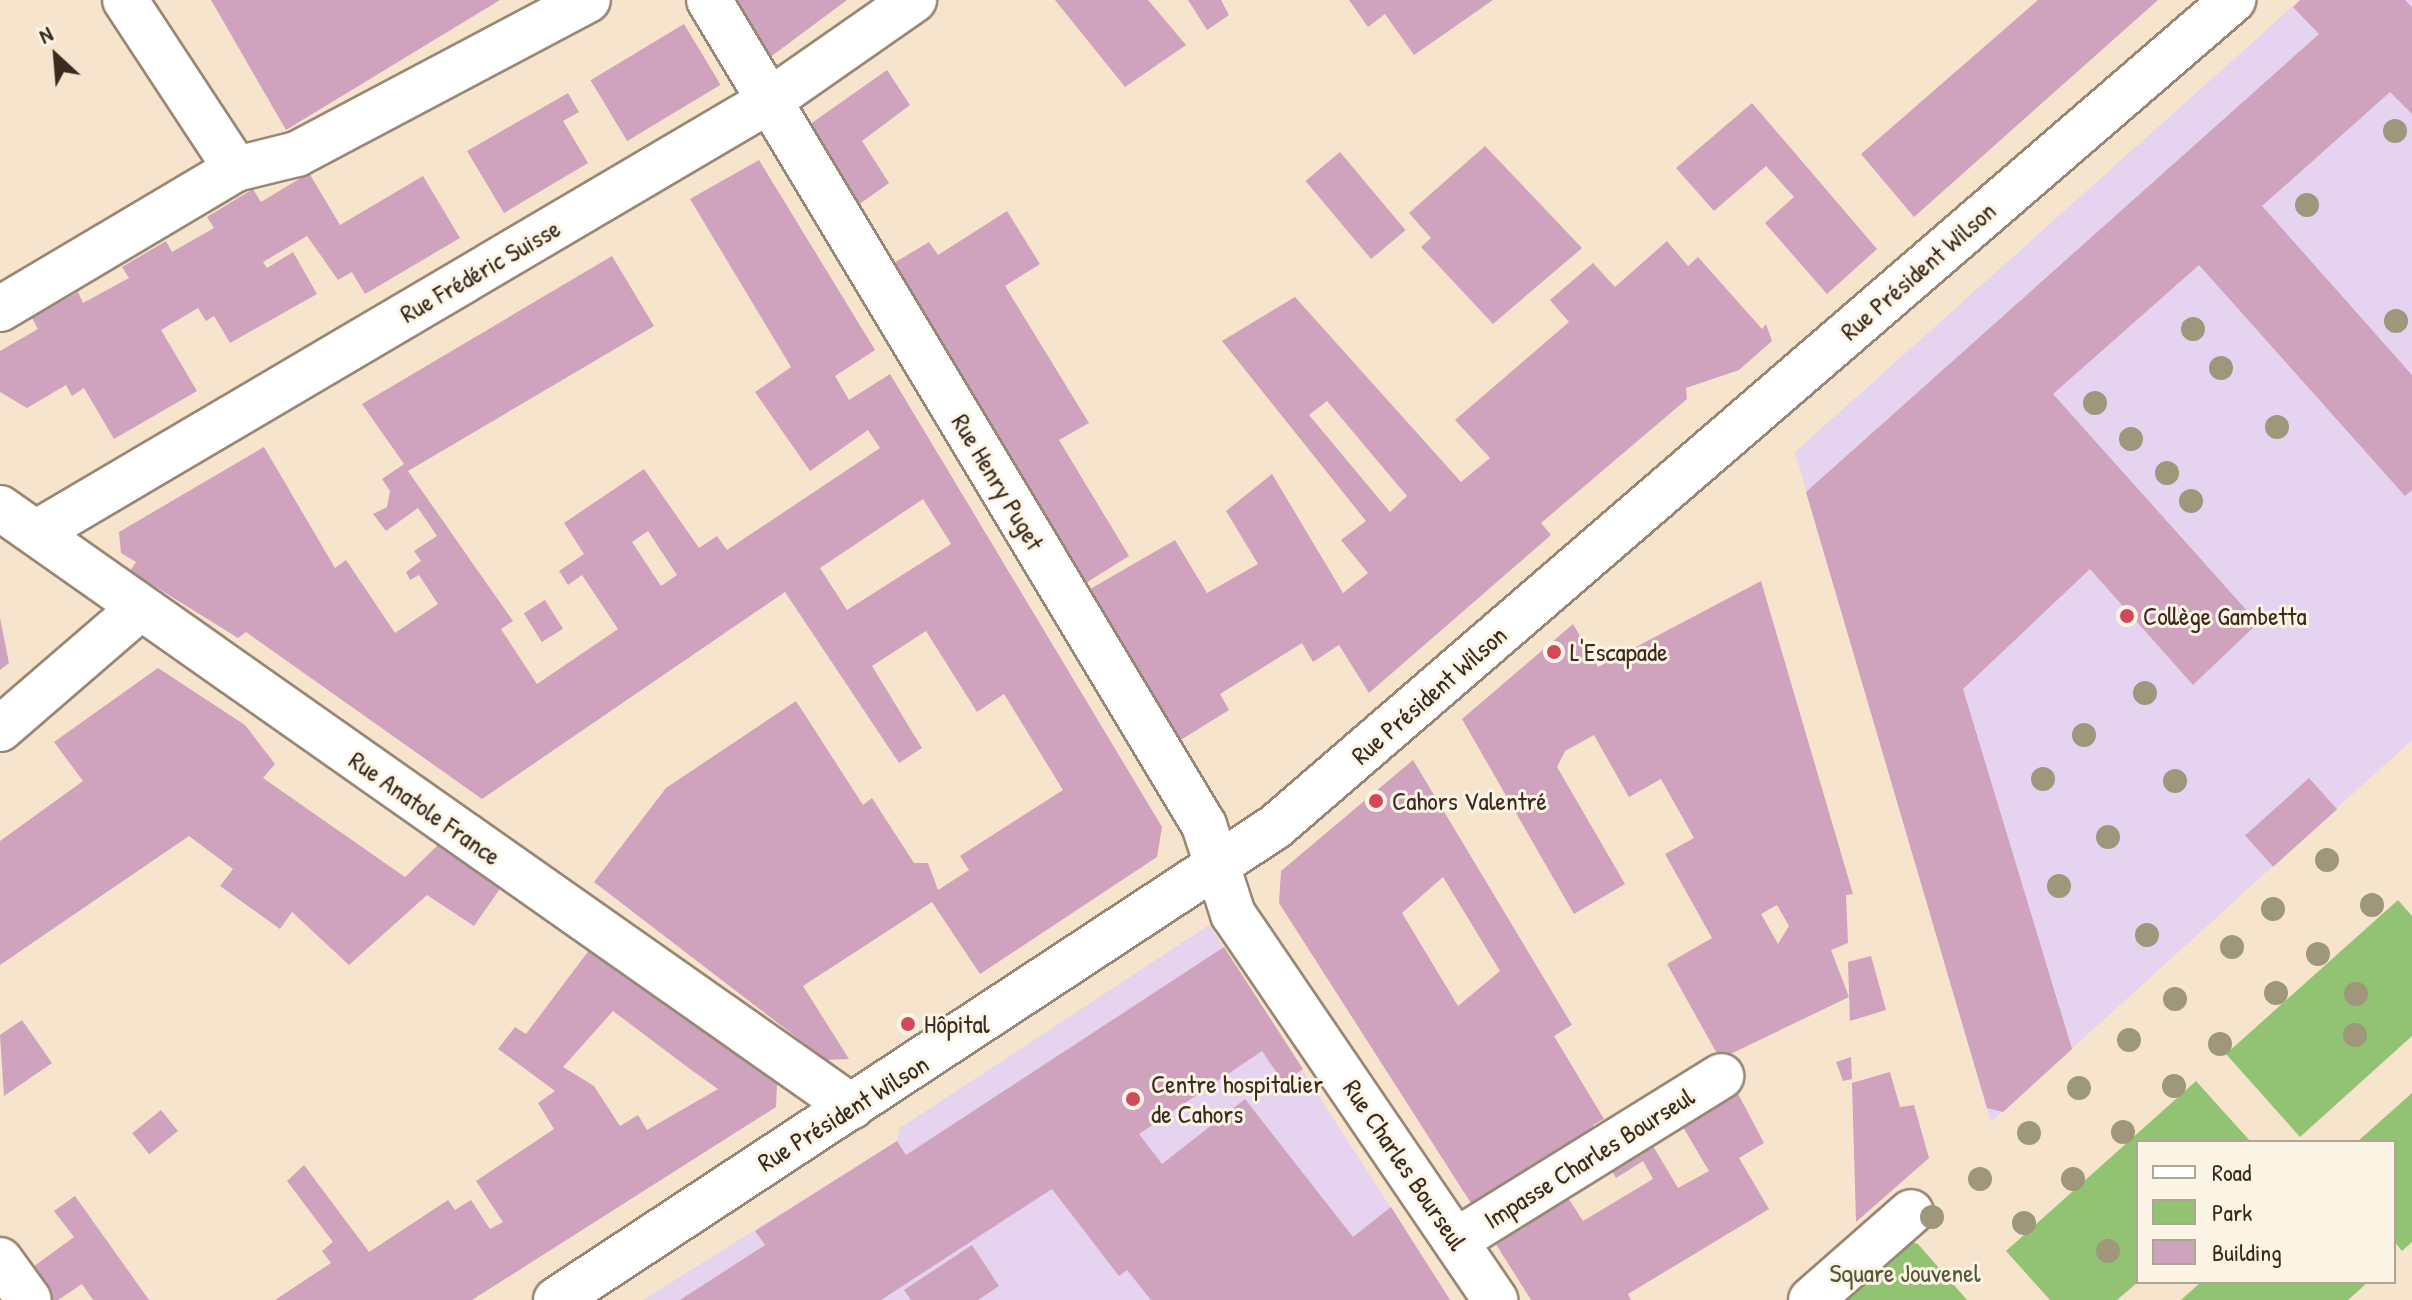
<!DOCTYPE html>
<meta charset="utf-8">
<style>
body{margin:0}
#map{position:relative;width:2412px;height:1300px;overflow:hidden;background:#f7e4cc;font-family:"Patrick Hand",sans-serif}
div>[style]{position:absolute}
[style*='--x']{left:calc(var(--x)*1px);top:calc(var(--y)*1px);width:calc(var(--w)*1px);rotate:calc(var(--a)*1deg)}
.built>*{inset:0;background:#e5d3f0}
.green>*{inset:0;background:#91c373}
.building>*{inset:0;background:#cfa3be;transform-origin:0 0}
.roads{filter:drop-shadow(2px 0 #998775) drop-shadow(-2px 0 #998775) drop-shadow(0 2px #998775) drop-shadow(0 -2px #998775)}
.minor>*{height:44px;margin:-22px;padding:0 22px;transform-origin:22px;border-radius:22px;background:#fff}
.trees>*{width:24px;height:24px;margin:-12px;border-radius:50%;background:#9e977b}
.dots>*{width:22px;height:22px;translate:-50% -50%;box-sizing:border-box;border:4px solid #fcf5e5;border-radius:50%}
span{translate:-50% -50%;white-space:nowrap;text-align:center;line-height:1.15;-webkit-text-stroke:6px #fcf5e5;paint-order:stroke}
.street-label{font-size:26px;color:#3b2a1e}
.poi-label{font-size:26px;color:#3b2a1e}
.left{translate:0 -50%;text-align:left}
.park-label{font-size:26px;color:#555838}
.legend{position:absolute;left:2136px;top:1140px;width:260px;height:144px;box-sizing:border-box;background:#fcf5e5;border:2px solid #afa495;margin:0;padding:10px 14px;list-style:none;font-size:24px;color:#3b2a1e}
.legend li{display:flex;align-items:center;gap:16px;height:40px}
.legend b{width:40px;border:2px solid #afa495}
.north{position:absolute;left:16px;top:16px;width:80px;height:80px;-webkit-text-stroke:6px #fcf5e5;paint-order:stroke;rotate:334deg;font-size:22px;font-weight:700;line-height:32px;text-align:center;color:#3b2a1e}
.north::after{content:'';display:block;margin:auto;width:28px;height:36px;background:#3b2a1e;clip-path:polygon(50% 0,100% 100%,50% 72%,0 100%)}
</style>
<div id="map">
<div class="built">
<i style="clip-path:polygon(2300px 0,2412px 0,2412px 740px,1991px 1122px,1795px 452px)"></i>
<i style="clip-path:polygon(1209px 925px,1450px 1300px,643px 1300px,897px 1141px,900px 1128px)"></i>
</div>
<div class="green">
<i style="clip-path:polygon(2398px 900px,2412px 916px,2412px 1036px,2300px 1137px,2226px 1054px)"></i>
<i style="clip-path:polygon(2196px 1081px,2251px 1142px,2138px 1142px,2138px 1282px,2117px 1300px,2050px 1300px,2006px 1251px)"></i>
<i style="clip-path:polygon(2412px 1093px,2412px 1242px,2402px 1251px,2394px 1241px,2394px 1142px,2357px 1142px)"></i>
<i style="clip-path:polygon(1903px 1239px,1918px 1244px,1967px 1300px,1832px 1300px)"></i>
<i style="clip-path:polygon(2201px 1282px,2368px 1282px,2348px 1300px,2181px 1300px)"></i>
</div>
<div class="building">
<i style="clip-path:polygon(211px 0,500px 0,286px 130px)"></i>
<i style="clip-path:polygon(729px 0,847px 0,765px 61px)"></i>
<i style="clip-path:polygon(1055px 0,1148px 0,1186px 45px,1125px 87px)"></i>
<i style="clip-path:polygon(1188px 0,1221px 0,1229px 15px,1207px 30px)"></i>
<i style="clip-path:polygon(1349px 0,1493px 0,1414px 55px,1385px 14px,1368px 27px)"></i>
<i style="clip-path:polygon(2038px 0,2158px 0,1914px 217px,1861px 154px)"></i>
<i style="clip-path:polygon(2300px 0,2405px 0,2412px 7px,2412px 114px,2390px 92px,2262px 206px,2412px 375px,2412px 490px,2405px 496px,2199px 265px,2053px 394px,2258px 623px,2193px 685px,2090px 569px,1963px 689px,2072px 1049px,2003px 1112px,1987px 1108px,1806px 492px,2319px 34px,2293px 7px)"></i>
<i style="left:684px;top:24px;width:71px;height:109px;rotate:59deg"></i>
<i style="clip-path:polygon(887px 70px,910px 105px,862px 141px,889px 183px,854px 208px,806px 127px)"></i>
<i style="clip-path:polygon(568px 93px,579px 112px,563px 121px,588px 163px,504px 213px,467px 151px)"></i>
<i style="clip-path:polygon(1752px 103px,1877px 249px,1827px 294px,1765px 223px,1794px 197px,1766px 166px,1714px 211px,1676px 168px)"></i>
<i style="clip-path:polygon(1485px 146px,1582px 248px,1493px 324px,1421px 247px,1431px 238px,1409px 213px)"></i>
<i style="left:1340px;top:152px;width:102px;height:45px;rotate:50deg"></i>
<i style="clip-path:polygon(evenodd,759px 160px,875px 350px,835px 376px,849px 400px,890px 374px,1162px 827px,1157px 857px,980px 974px,932px 902px,803px 986px,849px 1059px,826px 1060px,594px 882px,666px 788px,796px 701px,863px 805px,872px 798px,914px 863px,928px 863px,938px 890px,969px 870px,960px 856px,1063px 790px,1004px 694px,977px 712px,926px 631px,872px 666px,922px 748px,899px 763px,785px 592px,482px 799px,246px 632px,238px 638px,130px 571px,136px 562px,121px 553px,119px 532px,264px 447px,335px 568px,346px 560px,395px 633px,438px 604px,419px 575px,410px 580px,406px 572px,421px 561px,414px 551px,437px 536px,418px 508px,386px 531px,373px 514px,387px 507px,390px 491px,382px 479px,404px 464px,362px 404px,612px 256px,654px 326px,408px 471px,513px 621px,501px 629px,537px 684px,618px 629px,582px 575px,568px 585px,559px 571px,584px 554px,564px 523px,644px 469px,699px 548px,717px 536px,727px 550px,880px 448px,868px 430px,810px 471px,755px 392px,791px 367px,690px 199px,759px 160px,923px 499px,951px 544px,847px 610px,820px 568px,923px 499px,759px 160px,648px 531px,677px 575px,661px 586px,632px 542px,648px 531px)"></i>
<i style="clip-path:polygon(309px 173px,340px 225px,423px 176px,460px 238px,365px 294px,352px 272px,338px 280px,307px 236px,263px 262px,267px 268px,293px 252px,317px 294px,230px 343px,214px 316px,206px 321px,198px 308px,161px 330px,197px 391px,114px 439px,84px 388px,72px 396px,66px 385px,27px 408px,0 392px,0 351px,38px 329px,32px 318px,78px 292px,83px 303px,129px 278px,122px 267px,166px 241px,172px 252px,214px 228px,207px 217px,253px 189px,261px 202px)"></i>
<i style="clip-path:polygon(1007px 211px,1040px 264px,1005px 286px,1089px 423px,1059px 440px,1129px 556px,1081px 586px,889px 266px,929px 242px,938px 255px)"></i>
<i style="clip-path:polygon(evenodd,1667px 241px,1688px 266px,1698px 257px,1762px 329px,1766px 324px,1772px 341px,1739px 370px,1686px 388px,1687px 399px,1541px 523px,1551px 535px,1369px 693px,1339px 645px,1313px 662px,1302px 643px,1220px 694px,1229px 710px,1179px 741px,1085px 592px,1175px 540px,1207px 593px,1258px 564px,1226px 511px,1272px 474px,1343px 593px,1368px 573px,1341px 540px,1366px 521px,1222px 341px,1295px 297px,1461px 482px,1490px 458px,1455px 420px,1569px 322px,1550px 300px,1593px 263px,1615px 287px,1667px 241px,1327px 401px,1407px 496px,1390px 512px,1309px 415px,1327px 401px)"></i>
<i style="clip-path:polygon(evenodd,1761px 581px,1853px 894px,1846px 895px,1848px 943px,1831px 950px,1849px 997px,1720px 1059px,1667px 964px,1712px 938px,1665px 854px,1694px 838px,1661px 779px,1629px 797px,1594px 735px,1565px 751px,1557px 767px,1625px 884px,1574px 914px,1462px 719px,1573px 624px,1598px 667px,1761px 581px,1777px 905px,1789px 926px,1778px 944px,1761px 914px,1777px 905px)"></i>
<i style="left:545px;top:600px;width:34px;height:25px;rotate:58deg"></i>
<i style="clip-path:polygon(0 618px,9px 663px,0 670px)"></i>
<i style="clip-path:polygon(158px 668px,245px 725px,275px 764px,263px 778px,405px 877px,440px 843px,502px 886px,474px 926px,427px 895px,349px 965px,292px 912px,280px 929px,220px 886px,233px 869px,189px 836px,0 965px,0 841px,83px 781px,54px 742px)"></i>
<i style="clip-path:polygon(evenodd,1413px 760px,1572px 1025px,1554px 1036px,1604px 1119px,1593px 1125px,1598px 1134px,1476px 1211px,1279px 903px,1281px 871px,1413px 760px,1443px 877px,1500px 971px,1458px 1006px,1402px 913px,1443px 877px)"></i>
<i style="left:2309px;top:778px;width:42px;height:86px;rotate:48deg"></i>
<i style="clip-path:polygon(1224px 947px,1303px 1069px,1283px 1082px,1262px 1051px,1139px 1134px,1162px 1164px,1245px 1099px,1353px 1237px,1391px 1207px,1450px 1300px,1151px 1300px,1127px 1270px,1119px 1276px,1052px 1189px,881px 1300px,680px 1300px,765px 1245px,755px 1231px,897px 1141px,906px 1155px)"></i>
<i style="clip-path:polygon(evenodd,590px 949px,777px 1083px,776px 1107px,472px 1300px,275px 1300px,331px 1263px,322px 1251px,333px 1242px,287px 1181px,304px 1165px,369px 1252px,448px 1200px,455px 1210px,471px 1200px,490px 1229px,503px 1222px,476px 1181px,554px 1129px,538px 1103px,555px 1091px,498px 1049px,515px 1027px,526px 1034px,590px 949px,613px 1011px,690px 1069px,718px 1089px,647px 1130px,638px 1115px,620px 1126px,594px 1086px,563px 1067px,613px 1011px)"></i>
<i style="clip-path:polygon(1871px 956px,1886px 1010px,1850px 1021px,1848px 962px)"></i>
<i style="clip-path:polygon(22px 1020px,52px 1063px,4px 1096px,0 1035px)"></i>
<i style="clip-path:polygon(1851px 1057px,1852px 1079px,1843px 1081px,1836px 1062px)"></i>
<i style="clip-path:polygon(1890px 1072px,1900px 1107px,1914px 1105px,1929px 1158px,1856px 1222px,1852px 1083px)"></i>
<i style="clip-path:polygon(1735px 1088px,1764px 1143px,1739px 1158px,1769px 1209px,1628px 1294px,1631px 1300px,1531px 1300px,1492px 1238px,1565px 1193px,1583px 1221px,1653px 1179px,1643px 1161px,1616px 1178px,1609px 1166px,1650px 1141px,1678px 1188px,1709px 1171px,1680px 1122px)"></i>
<i style="left:161px;top:1110px;width:27px;height:37px;rotate:51deg"></i>
<i style="clip-path:polygon(75px 1196px,149px 1300px,93px 1300px,82px 1284px,58px 1300px,40px 1300px,22px 1275px,74px 1237px,54px 1211px)"></i>
<i style="clip-path:polygon(972px 1245px,999px 1286px,978px 1300px,911px 1300px,904px 1290px)"></i>
</div>
<div class="roads">
<div class="minor">
<i style="--x:125;--y:0;--w:202;--a:56.7"></i>
<i style="--x:709;--y:0;--w:962;--a:59.04"></i>
<i style="--x:1204;--y:825;--w:94;--a:72"></i>
<i style="--x:1233;--y:914;--w:467;--a:55.8"></i>
<i style="--x:0;--y:309;--w:274;--a:-30.7"></i>
<i style="--x:236;--y:169;--w:63;--a:-13.8"></i>
<i style="--x:297;--y:154;--w:329;--a:-27.9"></i>
<i style="--x:0;--y:508;--w:1041;--a:35.11"></i>
<i style="--x:39;--y:531;--w:847;--a:-30.5"></i>
<i style="--x:769;--y:101;--w:177;--a:-34.9"></i>
<i style="--x:0;--y:729;--w:185;--a:-40.8"></i>
<i style="--x:1457;--y:1240;--w:311;--a:-31.8"></i>
<i style="--x:0;--y:1260;--w:49;--a:54.1"></i>
<i style="--x:556;--y:1300;--w:861;--a:-33.34"></i>
<i style="--x:1275;--y:827;--w:1266;--a:-40.8"></i>
<i style="--x:1811;--y:1300;--w:133;--a:-41.3"></i>
</div>
</div>
<div class="trees">
<i style="left:2395px;top:131px"></i>
<i style="left:2307px;top:205px"></i>
<i style="left:2396px;top:321px"></i>
<i style="left:2193px;top:329px"></i>
<i style="left:2221px;top:368px"></i>
<i style="left:2095px;top:403px"></i>
<i style="left:2277px;top:427px"></i>
<i style="left:2131px;top:439px"></i>
<i style="left:2167px;top:473px"></i>
<i style="left:2191px;top:501px"></i>
<i style="left:2145px;top:693px"></i>
<i style="left:2084px;top:735px"></i>
<i style="left:2043px;top:779px"></i>
<i style="left:2175px;top:781px"></i>
<i style="left:2108px;top:837px"></i>
<i style="left:2327px;top:860px"></i>
<i style="left:2059px;top:886px"></i>
<i style="left:2372px;top:905px"></i>
<i style="left:2273px;top:909px"></i>
<i style="left:2147px;top:935px"></i>
<i style="left:2232px;top:947px"></i>
<i style="left:2318px;top:954px"></i>
<i style="left:2276px;top:993px"></i>
<i style="left:2356px;top:994px"></i>
<i style="left:2175px;top:999px"></i>
<i style="left:2355px;top:1035px"></i>
<i style="left:2129px;top:1040px"></i>
<i style="left:2220px;top:1044px"></i>
<i style="left:2174px;top:1086px"></i>
<i style="left:2079px;top:1088px"></i>
<i style="left:2123px;top:1132px"></i>
<i style="left:2029px;top:1133px"></i>
<i style="left:1980px;top:1179px"></i>
<i style="left:2073px;top:1179px"></i>
<i style="left:1932px;top:1217px"></i>
<i style="left:2024px;top:1223px"></i>
<i style="left:2108px;top:1251px"></i>
</div>
<div class="dots">
<i style="left:2127px;top:616px;background:#d1495b"></i>
<i style="left:1554px;top:652px;background:#d1495b"></i>
<i style="left:1376px;top:801px;background:#d1495b"></i>
<i style="left:908px;top:1024px;background:#d1495b"></i>
<i style="left:1133px;top:1099px;background:#d1495b"></i>
</div>
<div class="street-label">
<span style="left:480px;top:271px;rotate:-30deg">Rue Frédéric Suisse</span>
<span style="left:1918px;top:271px;rotate:-41deg">Rue Président Wilson</span>
<span style="left:998px;top:482px;rotate:59deg">Rue Henry Puget</span>
<span style="left:1429px;top:695px;rotate:-41deg">Rue Président Wilson</span>
<span style="left:425px;top:808px;rotate:35deg">Rue Anatole France</span>
<span style="left:843px;top:1113px;rotate:-32deg">Rue Président Wilson</span>
<span style="left:1589px;top:1158px;rotate:-32deg">Impasse Charles Bourseul</span>
<span style="left:1405px;top:1165px;rotate:56deg">Rue Charles Bourseul</span>
</div>
<div class="poi-label">
<span class="left" style="left:2143px;top:616px">Collège Gambetta</span>
<span class="left" style="left:1570px;top:652px">L'Escapade</span>
<span class="left" style="left:1392px;top:801px">Cahors Valentré</span>
<span class="left" style="left:924px;top:1024px">Hôpital</span>
<span class="left" style="left:1151px;top:1099px">Centre hospitalier<br>de Cahors</span>
</div>
<div class="park-label">
<span style="left:1905px;top:1273px">Square Jouvenel</span>
</div>
<ul class="legend">
<li><b style="height:10px;background:#fff"></b>Road</li>
<li><b style="height:22px;background:#91c373"></b>Park</li>
<li><b style="height:22px;background:#cfa3be"></b>Building</li>
</ul>
<div class="north">N</div>
</div>
